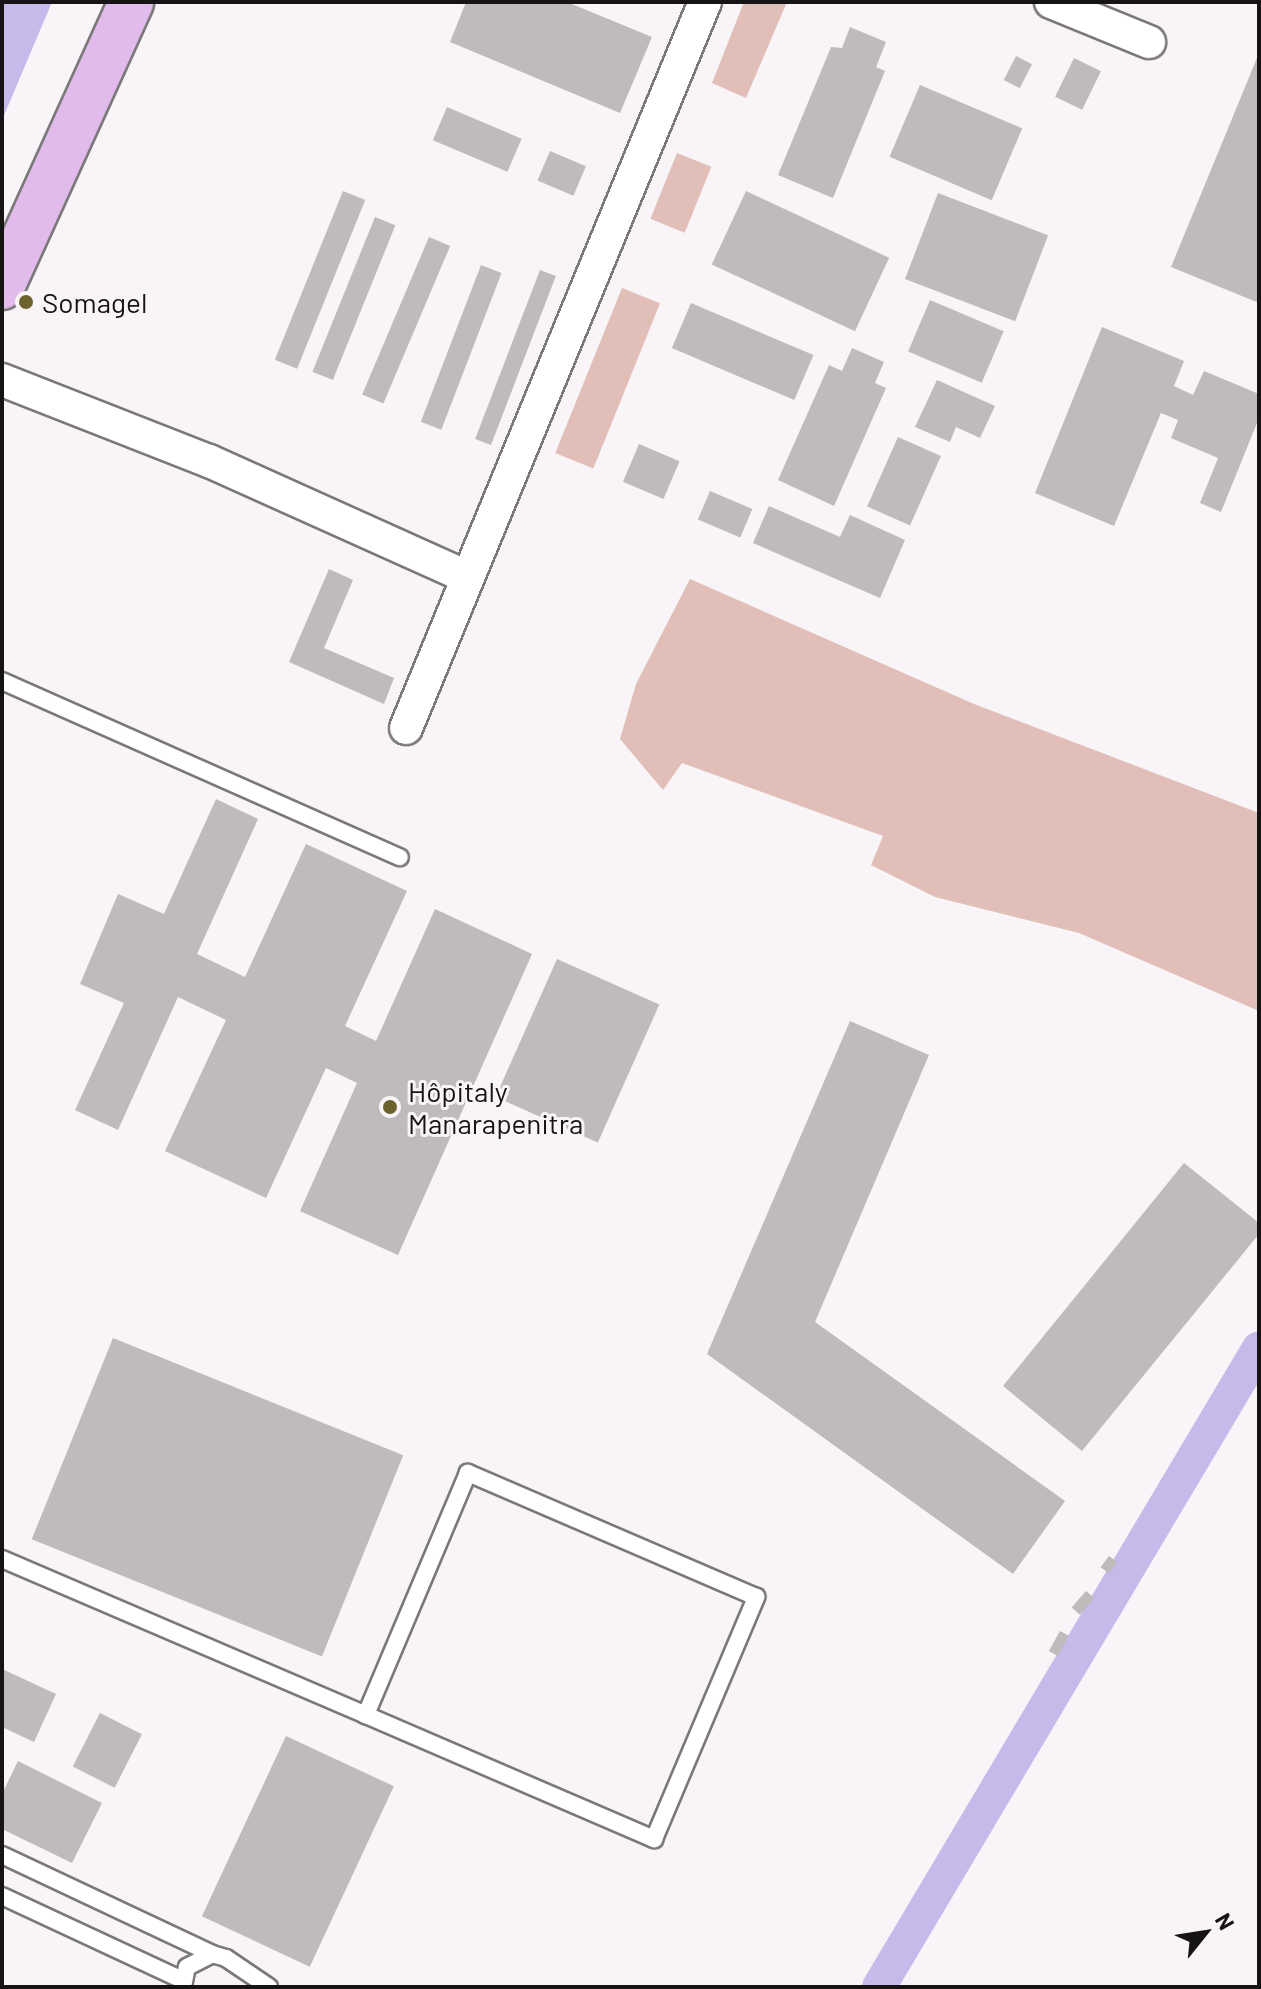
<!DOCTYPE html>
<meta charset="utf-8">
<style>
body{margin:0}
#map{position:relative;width:1261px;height:1989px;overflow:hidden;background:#f8f4f7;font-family:Barlow,sans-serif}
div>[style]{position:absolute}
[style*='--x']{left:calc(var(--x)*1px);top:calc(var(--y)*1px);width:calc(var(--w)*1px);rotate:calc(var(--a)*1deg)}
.green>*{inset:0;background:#e1beb8;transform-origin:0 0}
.water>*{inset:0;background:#c5bae9}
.canal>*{height:34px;margin:-17px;padding:0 17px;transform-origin:17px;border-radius:17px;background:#c5bae9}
.building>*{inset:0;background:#bfbabb;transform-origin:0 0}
.roads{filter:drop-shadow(2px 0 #7b787a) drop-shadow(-2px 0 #7b787a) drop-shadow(0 2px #7b787a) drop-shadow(0 -2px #7b787a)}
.service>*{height:16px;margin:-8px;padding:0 8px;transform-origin:8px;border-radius:8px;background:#fff}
.minor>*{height:32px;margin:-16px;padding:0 16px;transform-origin:16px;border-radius:16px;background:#fff}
.primary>*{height:44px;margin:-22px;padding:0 22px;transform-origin:22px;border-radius:22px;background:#e1bbeb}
.dots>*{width:22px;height:22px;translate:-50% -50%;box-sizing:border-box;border:4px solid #f8f4f7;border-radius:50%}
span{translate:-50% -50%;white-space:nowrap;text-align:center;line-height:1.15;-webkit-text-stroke:6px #f8f4f7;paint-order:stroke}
.poi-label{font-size:28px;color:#151314}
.left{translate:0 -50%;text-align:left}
.frame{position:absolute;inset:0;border:4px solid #151314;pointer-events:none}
.north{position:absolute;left:1165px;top:1893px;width:80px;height:80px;-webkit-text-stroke:6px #f8f4f7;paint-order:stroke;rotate:60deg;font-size:22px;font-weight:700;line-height:32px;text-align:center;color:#151314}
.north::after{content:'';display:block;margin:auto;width:28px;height:36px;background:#151314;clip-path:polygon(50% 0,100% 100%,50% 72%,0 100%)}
</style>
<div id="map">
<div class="green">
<i style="clip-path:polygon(744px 2px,787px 2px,746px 98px,712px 83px)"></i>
<i style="left:677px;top:153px;width:37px;height:71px;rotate:22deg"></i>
<i style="left:622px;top:288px;width:41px;height:178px;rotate:22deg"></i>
<i style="clip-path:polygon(690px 579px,974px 704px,1259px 813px,1259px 1011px,1079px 933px,935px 897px,871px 865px,883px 836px,682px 763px,663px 790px,620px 739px,636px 684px)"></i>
</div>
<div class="water">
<i style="clip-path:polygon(2px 2px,52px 2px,2px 120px)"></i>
</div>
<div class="canal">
<i style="--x:879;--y:1987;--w:743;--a:-59.26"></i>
</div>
<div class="building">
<i style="clip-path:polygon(466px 2px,567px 2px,652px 37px,620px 113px,450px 42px)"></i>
<i style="clip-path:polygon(850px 27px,886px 42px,876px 67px,885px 71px,833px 198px,778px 175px,831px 47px,842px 48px)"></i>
<i style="clip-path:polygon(1259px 53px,1259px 303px,1171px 267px)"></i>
<i style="left:1016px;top:56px;width:18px;height:27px;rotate:27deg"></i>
<i style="left:1074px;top:58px;width:30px;height:43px;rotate:26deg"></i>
<i style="left:920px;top:85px;width:111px;height:78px;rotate:23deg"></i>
<i style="left:447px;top:107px;width:81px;height:36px;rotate:23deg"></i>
<i style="left:550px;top:151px;width:39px;height:32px;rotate:23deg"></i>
<i style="left:343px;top:191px;width:24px;height:182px;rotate:22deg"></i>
<i style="left:746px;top:191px;width:158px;height:81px;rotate:25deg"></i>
<i style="left:938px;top:193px;width:118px;height:92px;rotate:21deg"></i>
<i style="left:375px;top:217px;width:22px;height:167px;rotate:22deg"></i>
<i style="left:429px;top:237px;width:23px;height:171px;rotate:23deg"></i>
<i style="left:481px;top:265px;width:22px;height:168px;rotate:21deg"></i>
<i style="left:540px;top:270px;width:17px;height:181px;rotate:21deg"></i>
<i style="left:930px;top:300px;width:80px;height:56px;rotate:23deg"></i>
<i style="left:691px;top:303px;width:133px;height:49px;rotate:23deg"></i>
<i style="clip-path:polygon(1102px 327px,1184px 361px,1174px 386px,1193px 395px,1204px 371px,1259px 394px,1259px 418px,1221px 512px,1200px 503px,1218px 458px,1171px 438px,1178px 420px,1161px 413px,1114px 526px,1035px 493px)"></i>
<i style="clip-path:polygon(852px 348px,884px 362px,875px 383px,886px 388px,834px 506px,778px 480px,829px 365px,842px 371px)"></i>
<i style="clip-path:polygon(937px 380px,995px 406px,980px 438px,956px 427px,950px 442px,915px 427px)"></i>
<i style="left:898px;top:437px;width:47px;height:76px;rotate:24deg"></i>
<i style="left:639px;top:444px;width:44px;height:41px;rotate:23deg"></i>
<i style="left:710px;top:491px;width:46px;height:31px;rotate:23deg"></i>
<i style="clip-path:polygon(769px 506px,840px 537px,850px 515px,905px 540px,880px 598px,753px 543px)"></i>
<i style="clip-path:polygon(329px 569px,353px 580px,324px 648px,394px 678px,384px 704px,289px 662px)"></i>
<i style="clip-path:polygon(216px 799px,258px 819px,197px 954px,245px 977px,306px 844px,407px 891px,345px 1026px,376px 1041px,435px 909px,532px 954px,398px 1255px,300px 1211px,357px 1083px,326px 1068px,266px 1198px,165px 1151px,226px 1020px,178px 997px,118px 1130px,75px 1110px,124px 1003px,80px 984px,118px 894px,164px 914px)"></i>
<i style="left:557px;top:959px;width:112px;height:151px;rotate:24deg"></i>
<i style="clip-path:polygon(850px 1021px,929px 1055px,815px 1322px,1065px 1501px,1013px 1574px,707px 1354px)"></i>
<i style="clip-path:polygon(1184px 1163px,1259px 1223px,1259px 1234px,1082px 1451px,1003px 1386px)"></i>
<i style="left:113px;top:1338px;width:313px;height:217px;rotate:22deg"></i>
<i style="left:1109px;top:1556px;width:10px;height:14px;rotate:37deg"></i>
<i style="left:1086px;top:1591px;width:11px;height:22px;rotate:41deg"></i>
<i style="left:1060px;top:1631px;width:10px;height:23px;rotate:29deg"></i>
<i style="clip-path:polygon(2px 1669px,56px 1694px,34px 1742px,2px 1727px)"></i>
<i style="left:100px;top:1713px;width:47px;height:60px;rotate:27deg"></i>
<i style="left:286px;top:1736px;width:119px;height:199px;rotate:25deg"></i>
<i style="clip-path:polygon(18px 1761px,102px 1803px,72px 1863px,2px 1829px,2px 1794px)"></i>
</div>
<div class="roads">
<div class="service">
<i style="--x:2;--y:681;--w:435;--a:23.9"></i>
<i style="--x:2;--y:1559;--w:396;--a:23.2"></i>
<i style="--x:366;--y:1715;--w:314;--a:23.3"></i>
<i style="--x:654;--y:1839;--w:263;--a:-67.1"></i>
<i style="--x:756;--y:1597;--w:314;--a:-156.7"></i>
<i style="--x:468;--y:1473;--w:263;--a:112.9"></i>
<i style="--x:2;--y:1855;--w:232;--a:25.2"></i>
<i style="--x:2;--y:1896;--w:199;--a:25"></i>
<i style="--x:183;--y:1987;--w:20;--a:-79"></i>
<i style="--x:187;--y:1967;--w:28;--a:-27"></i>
<i style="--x:212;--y:1954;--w:15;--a:16"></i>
<i style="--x:226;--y:1958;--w:52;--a:34"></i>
</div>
<div class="minor">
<i style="--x:1051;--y:2;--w:106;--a:22.2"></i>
<i style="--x:2;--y:380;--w:222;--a:21.4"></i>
<i style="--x:209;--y:461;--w:281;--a:24.2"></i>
<i style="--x:406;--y:728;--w:785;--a:-67.62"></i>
</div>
<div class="primary">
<i style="--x:2;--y:287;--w:313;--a:-65.6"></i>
</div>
</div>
<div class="dots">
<i style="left:26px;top:302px;background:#6c622e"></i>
<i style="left:390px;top:1107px;background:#6c622e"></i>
</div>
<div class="poi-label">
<span class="left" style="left:42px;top:302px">Somagel</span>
<span class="left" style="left:408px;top:1107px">Hôpitaly<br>Manarapenitra</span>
</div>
<div class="frame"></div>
<div class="north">N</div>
</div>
